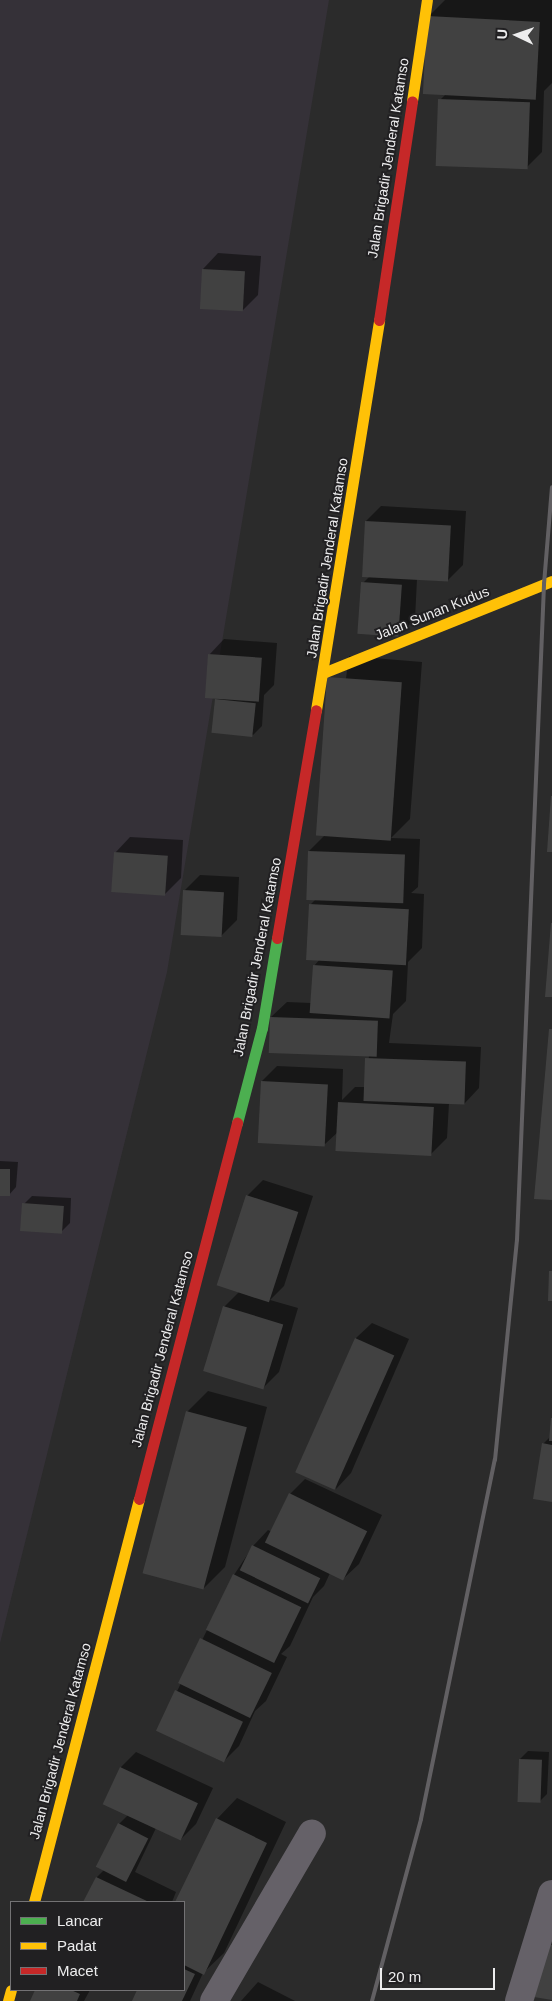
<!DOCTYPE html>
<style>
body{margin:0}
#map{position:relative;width:552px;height:2001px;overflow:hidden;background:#2b2b2b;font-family:Arial,sans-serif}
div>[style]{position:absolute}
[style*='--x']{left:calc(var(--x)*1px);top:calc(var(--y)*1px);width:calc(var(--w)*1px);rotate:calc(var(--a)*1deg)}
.built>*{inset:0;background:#353138}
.shadow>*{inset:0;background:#0007}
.building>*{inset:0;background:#414141;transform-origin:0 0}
.street>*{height:28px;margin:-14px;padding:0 14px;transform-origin:14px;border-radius:14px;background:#656168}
.fast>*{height:11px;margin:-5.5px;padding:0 5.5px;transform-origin:5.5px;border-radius:5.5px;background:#4caf50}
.slow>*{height:11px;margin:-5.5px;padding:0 5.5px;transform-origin:5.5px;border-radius:5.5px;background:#ffc107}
.jam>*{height:11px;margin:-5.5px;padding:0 5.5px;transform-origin:5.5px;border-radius:5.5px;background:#c62828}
.rail>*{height:4px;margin:-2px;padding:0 2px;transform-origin:2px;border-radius:2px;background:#626063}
span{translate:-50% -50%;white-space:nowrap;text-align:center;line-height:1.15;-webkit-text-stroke:4px #212022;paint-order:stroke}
.street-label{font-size:14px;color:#ededee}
.legend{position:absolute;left:10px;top:1901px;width:175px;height:90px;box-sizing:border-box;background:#212022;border:1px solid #737274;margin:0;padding:6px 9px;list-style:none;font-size:15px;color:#ededee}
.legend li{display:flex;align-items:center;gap:10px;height:25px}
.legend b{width:25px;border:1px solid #737274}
.north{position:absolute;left:492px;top:10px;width:50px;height:50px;-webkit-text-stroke:4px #212022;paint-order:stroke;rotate:273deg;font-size:14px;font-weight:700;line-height:20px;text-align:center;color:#ededee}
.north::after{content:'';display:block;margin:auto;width:18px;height:22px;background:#ededee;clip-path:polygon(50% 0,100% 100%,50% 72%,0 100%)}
.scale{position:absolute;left:380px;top:1968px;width:115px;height:22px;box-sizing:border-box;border:2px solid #ededee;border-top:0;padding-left:6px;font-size:15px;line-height:18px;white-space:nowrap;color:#ededee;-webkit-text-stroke:4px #212022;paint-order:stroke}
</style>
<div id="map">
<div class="built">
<i style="clip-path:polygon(0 0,329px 0,167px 972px,0 1643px)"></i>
</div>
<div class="shadow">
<i style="clip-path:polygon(445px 0,552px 0,552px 83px,544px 91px,542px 152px,526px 168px,440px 100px,446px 94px,429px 16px)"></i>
<i style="clip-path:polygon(218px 253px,261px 256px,258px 295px,242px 311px,203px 269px)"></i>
<i style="clip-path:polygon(381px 506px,466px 511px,463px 565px,447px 581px,417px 579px,415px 619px,399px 635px,363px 583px,370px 576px,366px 521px)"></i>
<i style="clip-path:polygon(224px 639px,277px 643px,274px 685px,264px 695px,262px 726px,253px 735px,216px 700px,219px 697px,209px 655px)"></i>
<i style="clip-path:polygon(349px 656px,422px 662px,410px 819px,391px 838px,420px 839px,418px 887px,411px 893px,424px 894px,422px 948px,408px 962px,406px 1001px,393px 1014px,389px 1043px,481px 1047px,479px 1088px,464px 1104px,449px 1103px,447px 1138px,431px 1154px,338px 1132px,325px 1144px,262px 1081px,277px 1066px,343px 1069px,342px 1100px,355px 1087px,365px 1087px,369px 1056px,271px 1017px,287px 1002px,311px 1003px,314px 966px,320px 959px,311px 904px,316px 899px,309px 851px,325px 835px)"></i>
<i style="clip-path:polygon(130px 837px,183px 840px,181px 878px,165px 894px,115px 853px)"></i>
<i style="clip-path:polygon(200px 875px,239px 877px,237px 920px,221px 936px,184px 891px)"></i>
<i style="clip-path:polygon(0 1161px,18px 1162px,16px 1187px,8px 1196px,0 1195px)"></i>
<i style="clip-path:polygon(263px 1180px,313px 1196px,284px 1286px,270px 1300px,298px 1308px,279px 1372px,263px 1388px,224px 1307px,239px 1292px,247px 1196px)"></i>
<i style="clip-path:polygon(32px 1196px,71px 1198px,70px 1223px,62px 1231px,24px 1204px)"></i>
<i style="clip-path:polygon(372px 1323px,409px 1339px,351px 1473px,336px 1489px,356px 1338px)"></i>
<i style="clip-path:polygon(208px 1391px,267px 1407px,225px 1567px,204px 1588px,187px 1412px)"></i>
<i style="clip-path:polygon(552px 1418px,552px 1501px,543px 1444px,550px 1437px)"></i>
<i style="clip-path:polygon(305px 1479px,382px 1515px,359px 1564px,343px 1579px,330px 1573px,324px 1586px,313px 1597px,290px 1646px,281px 1654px,287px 1657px,266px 1701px,255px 1711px,239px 1746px,223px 1762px,158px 1730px,234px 1575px,253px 1546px,268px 1530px,272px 1532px,290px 1494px)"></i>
<i style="clip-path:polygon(528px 1751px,549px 1752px,547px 1794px,539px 1802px,520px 1759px)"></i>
<i style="clip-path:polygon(136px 1752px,213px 1788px,196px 1824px,180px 1840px,156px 1828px,135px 1872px,176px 1892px,172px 1902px,85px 1902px,97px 1877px,105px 1869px,119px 1824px,128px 1815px,104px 1803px,121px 1767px)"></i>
<i style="clip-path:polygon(237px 1798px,286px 1822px,224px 1953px,203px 1973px,190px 2001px,133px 2001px,139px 1990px,184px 1990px,184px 1902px,177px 1902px,217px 1819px)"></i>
<i style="clip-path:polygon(258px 1982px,295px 2001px,241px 2001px)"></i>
<i style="clip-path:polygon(37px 1990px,90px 1990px,84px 2001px,31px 2001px)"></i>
</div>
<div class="building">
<i style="left:427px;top:16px;width:113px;height:78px;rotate:3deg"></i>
<i style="left:438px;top:99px;width:92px;height:67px;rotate:2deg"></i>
<i style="left:202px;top:269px;width:43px;height:40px;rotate:3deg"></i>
<i style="left:365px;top:521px;width:86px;height:56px;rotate:3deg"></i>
<i style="left:361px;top:582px;width:41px;height:52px;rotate:4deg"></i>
<i style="left:208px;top:654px;width:54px;height:44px;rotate:4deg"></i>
<i style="left:327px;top:677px;width:75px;height:159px;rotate:4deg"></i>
<i style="left:215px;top:699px;width:41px;height:34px;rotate:6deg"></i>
<i style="clip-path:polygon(551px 796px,552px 796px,552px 852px,547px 852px)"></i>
<i style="left:308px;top:851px;width:97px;height:49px;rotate:2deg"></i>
<i style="left:114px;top:852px;width:54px;height:40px;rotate:4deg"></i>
<i style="left:183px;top:890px;width:41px;height:45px;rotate:3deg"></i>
<i style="left:309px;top:904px;width:100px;height:56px;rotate:3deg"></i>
<i style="clip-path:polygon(551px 923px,552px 923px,552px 997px,545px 997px)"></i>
<i style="left:313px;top:965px;width:80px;height:48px;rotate:4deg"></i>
<i style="left:270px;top:1017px;width:108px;height:36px;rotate:2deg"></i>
<i style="clip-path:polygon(549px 1029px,552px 1029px,552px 1200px,534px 1199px)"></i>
<i style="left:365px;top:1058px;width:101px;height:43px;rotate:2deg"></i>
<i style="left:261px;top:1081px;width:67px;height:62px;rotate:3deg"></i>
<i style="left:338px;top:1102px;width:96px;height:49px;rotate:3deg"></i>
<i style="left:0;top:1169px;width:10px;height:27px"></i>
<i style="left:246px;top:1195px;width:55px;height:95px;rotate:18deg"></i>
<i style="left:22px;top:1203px;width:42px;height:28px;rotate:4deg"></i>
<i style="clip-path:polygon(549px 1271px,552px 1271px,552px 1301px,548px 1301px)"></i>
<i style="left:223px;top:1306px;width:63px;height:68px;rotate:17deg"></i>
<i style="left:355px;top:1338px;width:43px;height:147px;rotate:24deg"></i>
<i style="left:186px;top:1411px;width:63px;height:168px;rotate:15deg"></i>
<i style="clip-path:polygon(551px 1418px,552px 1418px,552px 1441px,549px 1441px)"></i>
<i style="clip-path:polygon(542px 1443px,552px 1445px,552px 1502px,533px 1499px)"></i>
<i style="left:289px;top:1493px;width:87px;height:55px;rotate:26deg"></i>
<i style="left:252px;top:1545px;width:76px;height:28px;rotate:26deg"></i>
<i style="left:233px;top:1574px;width:76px;height:62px;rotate:26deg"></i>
<i style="left:200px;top:1638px;width:80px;height:50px;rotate:26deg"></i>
<i style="left:175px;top:1690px;width:75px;height:45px;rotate:25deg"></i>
<i style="left:519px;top:1759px;width:23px;height:43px;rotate:2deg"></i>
<i style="left:120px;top:1767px;width:86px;height:41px;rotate:25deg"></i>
<i style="clip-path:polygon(216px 1818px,267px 1843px,204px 1975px,184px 1965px,184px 1902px,175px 1902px)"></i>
<i style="left:118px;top:1823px;width:34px;height:49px;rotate:27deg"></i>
<i style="clip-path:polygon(96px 1877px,149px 1902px,83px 1902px)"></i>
<i style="clip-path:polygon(543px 1944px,552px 1945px,552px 2000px,534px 1997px)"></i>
<i style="clip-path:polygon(184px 1969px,195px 1974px,182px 2001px,132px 2001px,137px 1990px,184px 1990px)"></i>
<i style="clip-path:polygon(35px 1990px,71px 1990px,80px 1994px,77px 2001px,30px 2001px)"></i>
</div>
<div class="street">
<i style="--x:214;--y:2001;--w:194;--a:-59.7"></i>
<i style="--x:519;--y:2001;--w:112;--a:-72.9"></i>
</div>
<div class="fast">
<i style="--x:237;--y:1123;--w:98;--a:-75.3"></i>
<i style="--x:262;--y:1028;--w:91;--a:-80.5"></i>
</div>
<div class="slow">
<i style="--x:412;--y:101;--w:102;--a:-81.6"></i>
<i style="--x:323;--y:673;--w:247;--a:-21.9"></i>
<i style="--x:316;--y:710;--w:395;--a:-80.8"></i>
<i style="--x:34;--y:1902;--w:416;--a:-75.4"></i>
<i style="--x:8;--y:2001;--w:11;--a:-75"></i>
</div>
<div class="jam">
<i style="--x:379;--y:320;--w:221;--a:-81.4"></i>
<i style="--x:277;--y:938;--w:231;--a:-80.3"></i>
<i style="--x:139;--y:1499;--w:389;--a:-75.4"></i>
</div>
<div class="rail">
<i style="--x:372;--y:2001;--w:188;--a:-74.9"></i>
<i style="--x:421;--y:1819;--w:367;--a:-78.4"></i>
<i style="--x:495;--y:1460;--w:221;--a:-84.3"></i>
<i style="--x:517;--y:1240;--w:657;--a:-87.64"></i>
<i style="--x:544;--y:584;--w:97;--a:-85.3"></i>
</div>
<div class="street-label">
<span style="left:388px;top:158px;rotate:-81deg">Jalan Brigadir Jenderal Katamso</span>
<span style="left:327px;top:558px;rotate:-81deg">Jalan Brigadir Jenderal Katamso</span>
<span style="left:432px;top:613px;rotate:-22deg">Jalan Sunan Kudus</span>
<span style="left:257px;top:957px;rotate:-79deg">Jalan Brigadir Jenderal Katamso</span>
<span style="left:162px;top:1349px;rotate:-75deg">Jalan Brigadir Jenderal Katamso</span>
<span style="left:60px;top:1741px;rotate:-75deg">Jalan Brigadir Jenderal Katamso</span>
</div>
<ul class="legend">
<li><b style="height:6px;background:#4caf50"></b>Lancar</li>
<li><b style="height:6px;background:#ffc107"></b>Padat</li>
<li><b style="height:6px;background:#c62828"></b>Macet</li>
</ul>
<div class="north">U</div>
<div class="scale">20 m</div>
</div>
